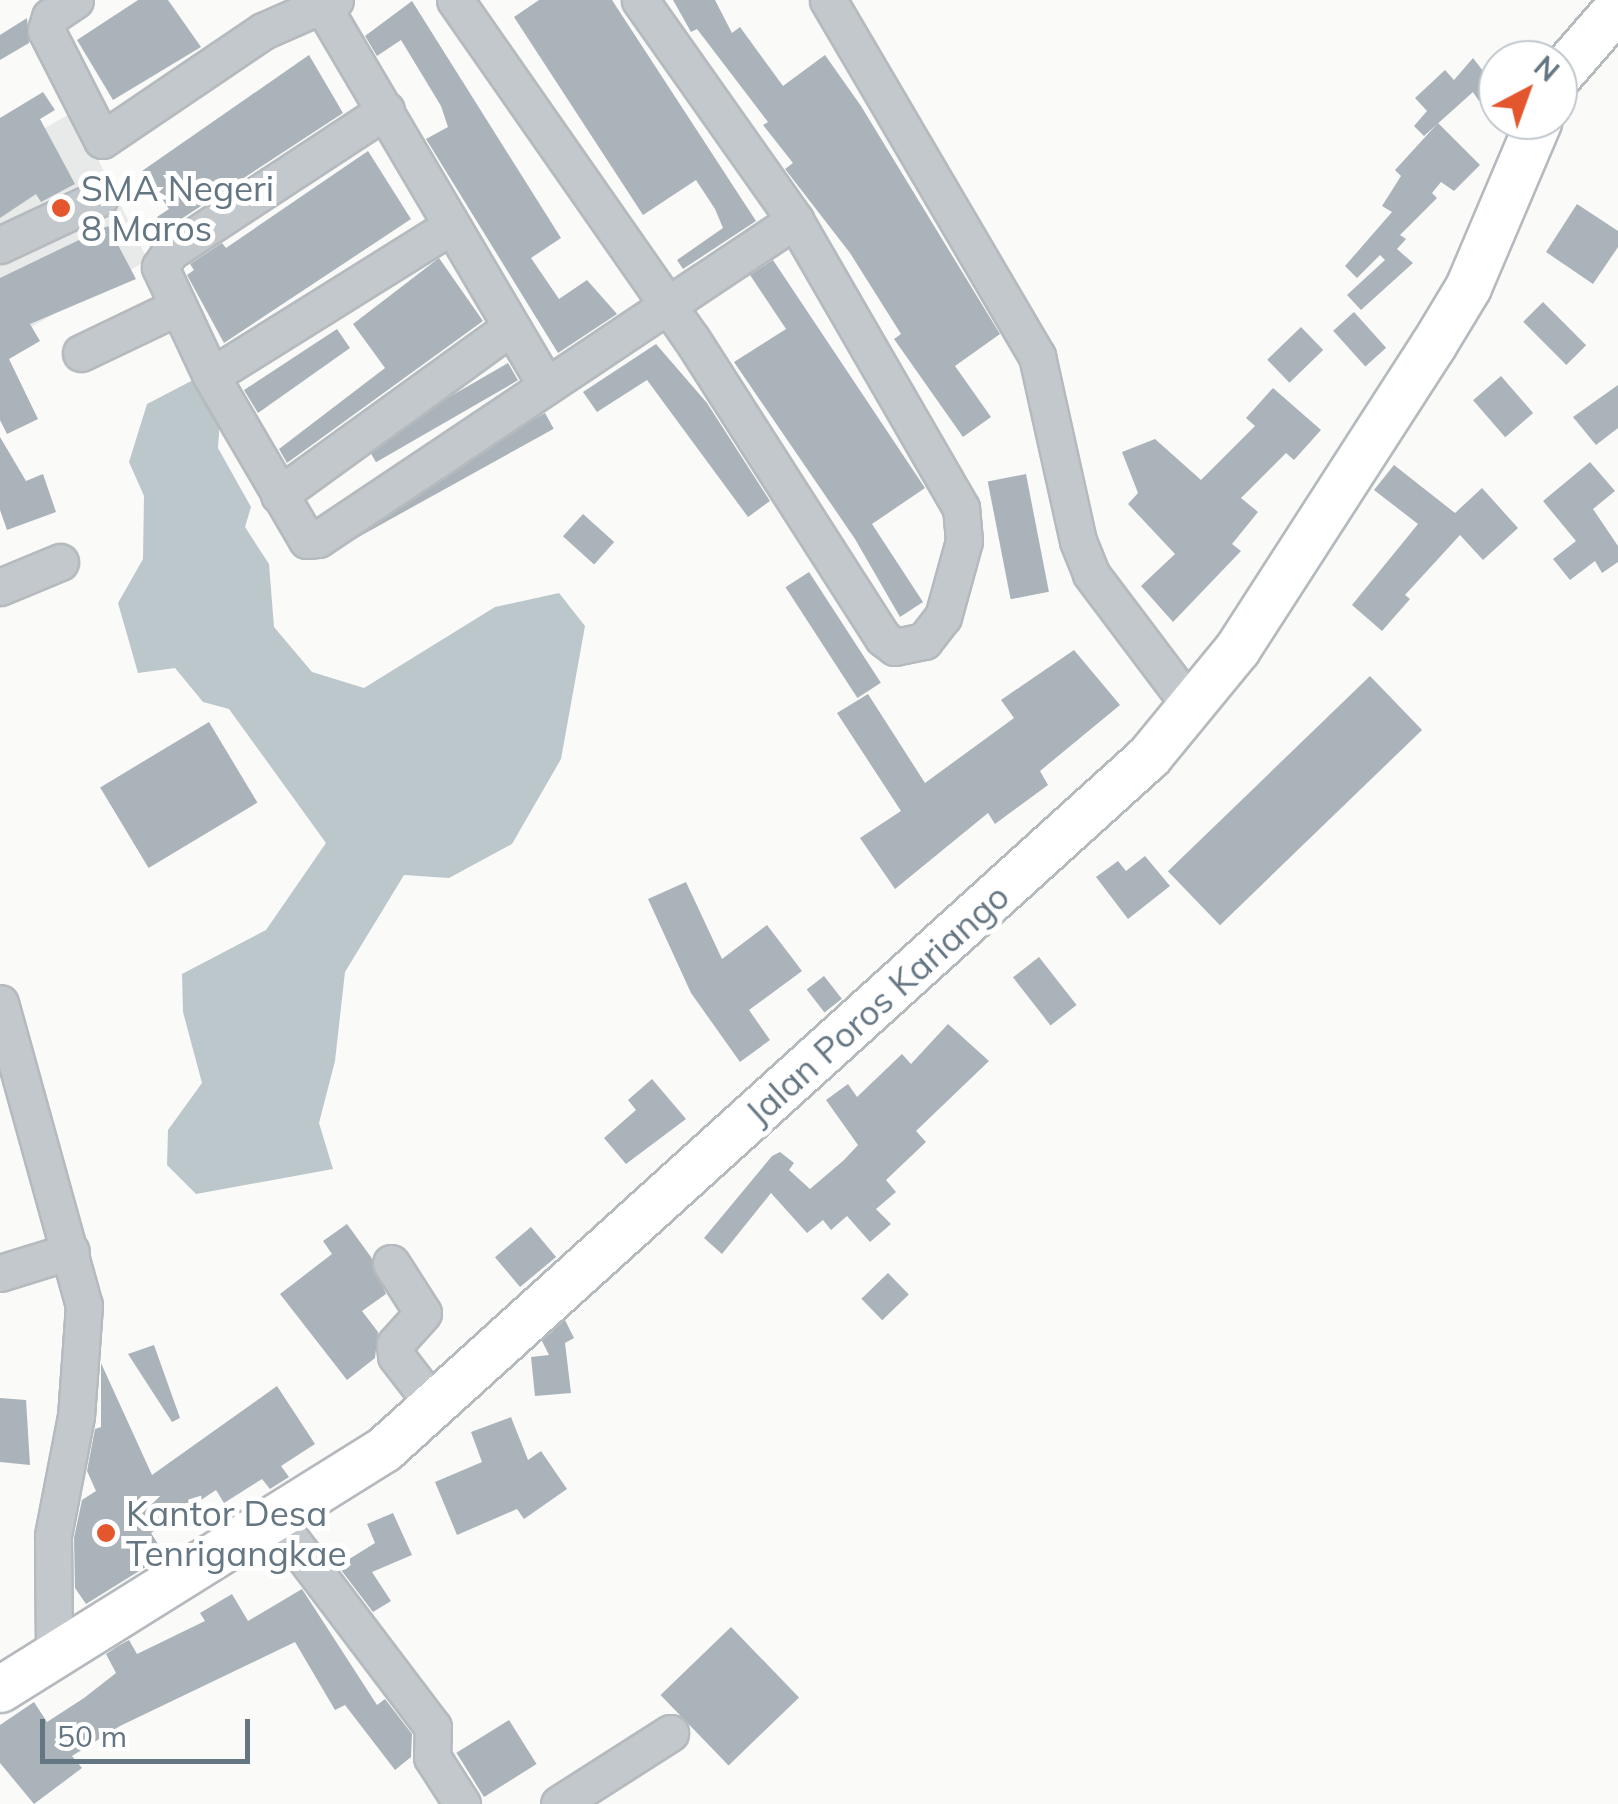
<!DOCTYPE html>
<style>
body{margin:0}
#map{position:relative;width:1618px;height:1804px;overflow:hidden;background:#fafaf8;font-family:Mulish,sans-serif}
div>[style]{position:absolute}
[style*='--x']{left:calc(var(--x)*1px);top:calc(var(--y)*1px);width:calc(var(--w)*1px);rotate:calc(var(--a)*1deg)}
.built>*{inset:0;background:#e8e9e9}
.water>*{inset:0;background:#bbc7cb}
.building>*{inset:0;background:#aab3b9;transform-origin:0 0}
.roads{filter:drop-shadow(2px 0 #b5babe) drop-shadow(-2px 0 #b5babe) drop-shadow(0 2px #b5babe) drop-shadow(0 -2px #b5babe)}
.minor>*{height:35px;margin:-17.5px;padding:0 17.5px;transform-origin:17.5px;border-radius:17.5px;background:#c3c8cc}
.major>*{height:45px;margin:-22.5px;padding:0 22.5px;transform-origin:22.5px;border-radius:22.5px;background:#fff}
.dots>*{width:28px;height:28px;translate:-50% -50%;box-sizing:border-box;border:5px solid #fff;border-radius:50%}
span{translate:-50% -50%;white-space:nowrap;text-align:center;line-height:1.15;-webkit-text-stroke:10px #fff;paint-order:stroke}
.poi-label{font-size:35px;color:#657683}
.left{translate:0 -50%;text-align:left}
.street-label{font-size:35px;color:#657683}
.north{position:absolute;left:1478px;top:40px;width:100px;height:100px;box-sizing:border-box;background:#fff;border:2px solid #c1c8cd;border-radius:50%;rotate:41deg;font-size:28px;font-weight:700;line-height:40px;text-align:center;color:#657683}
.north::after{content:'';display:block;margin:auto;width:35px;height:45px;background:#e4572e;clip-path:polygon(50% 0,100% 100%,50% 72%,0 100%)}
.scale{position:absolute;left:40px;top:1719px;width:210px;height:45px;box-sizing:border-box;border:5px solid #657683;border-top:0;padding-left:12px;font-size:30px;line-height:35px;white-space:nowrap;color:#657683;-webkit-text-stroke:8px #fff;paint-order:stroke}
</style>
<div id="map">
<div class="built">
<i style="clip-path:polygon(74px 111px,148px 260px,0 345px,0 155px)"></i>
</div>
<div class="water">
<i style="clip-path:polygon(195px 379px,220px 419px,218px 448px,251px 507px,245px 527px,269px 564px,274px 627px,312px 672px,364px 688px,495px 607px,559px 593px,585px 626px,561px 759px,512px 844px,449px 878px,404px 875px,345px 972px,335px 1061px,319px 1123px,333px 1169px,196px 1194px,167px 1165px,168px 1130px,202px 1083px,183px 1012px,182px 974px,266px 930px,326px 843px,229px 709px,203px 702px,175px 668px,138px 673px,118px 603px,143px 559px,144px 496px,129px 462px,147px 404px)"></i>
</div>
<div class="building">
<i style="clip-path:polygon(138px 0,168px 0,201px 47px,113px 100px,77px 40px)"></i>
<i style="clip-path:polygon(539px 0,612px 0,756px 221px,683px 269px,677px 260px,723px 228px,715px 209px,696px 180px,643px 215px,514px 17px)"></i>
<i style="clip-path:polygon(673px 0,715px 0,732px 33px,740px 27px,783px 86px,825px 55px,861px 106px,1000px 334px,955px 366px,991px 417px,963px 437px,894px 339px,901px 334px,850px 253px,785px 169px,793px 163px,763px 125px,768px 122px,697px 29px,691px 32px)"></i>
<i style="clip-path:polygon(412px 1px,561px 238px,531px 258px,559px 299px,587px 280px,617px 314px,558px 353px,426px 139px,448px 127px,441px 106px,401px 40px,377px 56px,365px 36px)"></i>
<i style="clip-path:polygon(27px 18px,29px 43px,0 60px,0 35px)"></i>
<i style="clip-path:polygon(309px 55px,343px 113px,166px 229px,157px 217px,169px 209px,142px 171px)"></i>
<i style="clip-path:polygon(1473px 58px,1496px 88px,1479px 101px,1473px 92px,1424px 136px,1414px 126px,1427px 111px,1415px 98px,1445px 70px,1454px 80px)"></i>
<i style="clip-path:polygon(43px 92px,55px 110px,40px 119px,75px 184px,41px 202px,36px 194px,0 218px,0 118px)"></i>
<i style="clip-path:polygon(1438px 123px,1480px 165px,1454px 191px,1441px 182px,1432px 193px,1437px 198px,1400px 235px,1406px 239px,1397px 249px,1413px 263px,1361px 310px,1347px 295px,1385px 260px,1380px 255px,1357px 278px,1345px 266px,1392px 212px,1382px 206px,1401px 176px,1395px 170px)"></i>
<i style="clip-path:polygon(368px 151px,411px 219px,224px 343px,187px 275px,194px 270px,190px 264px,222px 243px,226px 248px)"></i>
<i style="clip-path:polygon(1577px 204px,1618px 231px,1618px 247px,1593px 284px,1546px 252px)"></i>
<i style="clip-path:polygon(108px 226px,136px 279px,30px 324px,40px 341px,9px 359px,38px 419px,7px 434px,0 420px,0 278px)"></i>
<i style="clip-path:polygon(439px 258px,483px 321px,287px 463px,279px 449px,385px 368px,353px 324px)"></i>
<i style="clip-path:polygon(773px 260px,925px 488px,872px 524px,923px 602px,900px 617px,855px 539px,734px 362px,786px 329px,750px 275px)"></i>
<i style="left:1543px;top:302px;width:61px;height:28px;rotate:45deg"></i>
<i style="left:1354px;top:312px;width:48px;height:28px;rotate:48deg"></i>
<i style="left:1301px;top:327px;width:32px;height:47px;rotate:46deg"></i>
<i style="clip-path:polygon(337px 329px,350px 348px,258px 413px,244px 390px)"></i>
<i style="clip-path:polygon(656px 344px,707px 403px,770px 501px,748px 517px,647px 380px,597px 412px,583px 392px)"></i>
<i style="left:508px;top:363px;width:20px;height:164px;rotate:60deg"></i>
<i style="left:1501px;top:376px;width:49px;height:37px;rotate:49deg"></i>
<i style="clip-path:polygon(1618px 385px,1618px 428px,1596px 445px,1573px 417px)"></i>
<i style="clip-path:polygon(1273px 388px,1321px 430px,1294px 460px,1286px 453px,1241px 498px,1258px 512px,1232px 544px,1241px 551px,1173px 622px,1141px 586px,1175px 554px,1128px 504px,1138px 493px,1122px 452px,1155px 439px,1201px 480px,1255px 426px,1246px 418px)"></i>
<i style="left:545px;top:413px;width:18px;height:251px;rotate:61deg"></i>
<i style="clip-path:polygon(0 437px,26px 481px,43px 474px,56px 512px,7px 530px,0 510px)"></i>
<i style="clip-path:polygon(1590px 462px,1615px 491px,1593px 509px,1618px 546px,1618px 562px,1602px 573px,1595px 561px,1570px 580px,1553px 559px,1576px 541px,1543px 501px)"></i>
<i style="clip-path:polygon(1394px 465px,1455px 513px,1482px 488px,1518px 528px,1483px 560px,1460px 535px,1405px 595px,1410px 599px,1382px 631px,1352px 605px,1418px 524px,1374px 490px)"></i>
<i style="left:1026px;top:474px;width:120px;height:39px;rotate:79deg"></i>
<i style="left:583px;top:514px;width:42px;height:30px;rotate:42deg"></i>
<i style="left:809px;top:572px;width:132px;height:28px;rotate:57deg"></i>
<i style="clip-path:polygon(1074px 650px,1120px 705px,1040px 771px,1048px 785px,995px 824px,988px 813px,895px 889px,860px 838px,901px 811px,837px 713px,868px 694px,925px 783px,1014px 718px,1001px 700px)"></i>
<i style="left:1370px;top:676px;width:75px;height:281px;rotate:46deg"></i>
<i style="left:209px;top:722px;width:94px;height:127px;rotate:59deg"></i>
<i style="clip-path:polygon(1145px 856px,1170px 886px,1128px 919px,1096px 877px,1118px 861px,1126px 871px)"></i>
<i style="clip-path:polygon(686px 882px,722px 959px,767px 925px,802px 971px,749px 1010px,770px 1040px,740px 1062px,691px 993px,648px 899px)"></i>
<i style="left:1039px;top:957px;width:61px;height:33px;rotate:52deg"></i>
<i style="left:824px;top:976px;width:29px;height:22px;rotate:52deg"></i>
<i style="clip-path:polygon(948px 1024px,989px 1061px,916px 1131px,926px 1142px,886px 1180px,896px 1192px,876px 1209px,891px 1224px,870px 1242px,847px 1216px,831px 1230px,823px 1220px,807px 1233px,771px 1193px,722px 1254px,704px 1238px,772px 1156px,780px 1152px,794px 1163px,789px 1170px,810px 1189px,844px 1160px,858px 1145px,826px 1100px,848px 1084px,857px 1097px,902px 1054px,911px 1064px)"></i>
<i style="clip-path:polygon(652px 1079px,686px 1119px,626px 1164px,604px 1138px,636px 1110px,628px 1100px)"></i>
<i style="clip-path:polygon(347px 1224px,371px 1257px,386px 1294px,362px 1311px,378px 1332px,375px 1358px,347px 1380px,280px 1294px,332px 1254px,323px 1241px)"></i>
<i style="left:531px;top:1227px;width:39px;height:47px;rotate:50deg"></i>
<i style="left:888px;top:1273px;width:30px;height:37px;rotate:46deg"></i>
<i style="clip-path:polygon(565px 1320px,574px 1338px,565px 1343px,571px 1393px,535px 1396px,531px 1357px,549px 1355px,542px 1341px)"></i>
<i style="clip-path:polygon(154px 1345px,180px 1418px,172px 1422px,128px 1354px)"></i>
<i style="clip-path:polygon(101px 1363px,152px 1475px,277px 1386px,315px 1444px,281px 1466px,289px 1477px,270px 1489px,262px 1479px,224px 1503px,216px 1490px,151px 1533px,165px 1555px,86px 1604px,75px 1588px,74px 1538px,82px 1500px,96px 1491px,87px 1471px,95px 1429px,101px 1427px)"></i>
<i style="clip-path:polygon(0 1398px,26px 1400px,30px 1465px,0 1462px)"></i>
<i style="clip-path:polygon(511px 1417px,528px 1460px,541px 1451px,567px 1489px,524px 1519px,517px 1509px,457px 1535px,435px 1482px,482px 1462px,471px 1432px)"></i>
<i style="clip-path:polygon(393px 1513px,412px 1555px,372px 1572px,391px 1601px,373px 1612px,338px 1566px,375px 1543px,367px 1524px)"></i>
<i style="clip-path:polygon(302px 1589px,377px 1705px,385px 1699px,412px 1734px,411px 1757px,395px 1770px,345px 1705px,335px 1710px,295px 1642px,120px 1726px,72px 1756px,82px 1768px,34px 1804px,0 1763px,0 1725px,34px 1702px,47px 1722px,84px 1698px,116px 1673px,106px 1654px,118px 1646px,129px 1640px,137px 1654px,205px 1621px,200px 1613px,232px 1594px,248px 1621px)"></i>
<i style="left:731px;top:1627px;width:98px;height:98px;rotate:46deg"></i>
<i style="left:509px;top:1720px;width:52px;height:62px;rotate:58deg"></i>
</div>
<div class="roads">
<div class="minor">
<i style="--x:75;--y:0;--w:30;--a:146"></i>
<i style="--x:50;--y:17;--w:14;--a:107"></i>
<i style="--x:46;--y:30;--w:123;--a:63"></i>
<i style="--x:102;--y:140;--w:194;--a:-34.1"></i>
<i style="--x:263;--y:31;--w:64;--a:-23.8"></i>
<i style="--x:335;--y:0;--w:14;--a:159"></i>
<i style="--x:322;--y:5;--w:442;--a:59.5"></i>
<i style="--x:455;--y:0;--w:412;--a:55.1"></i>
<i style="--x:691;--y:338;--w:356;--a:57.4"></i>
<i style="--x:883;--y:638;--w:15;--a:37"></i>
<i style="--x:895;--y:647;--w:30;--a:-12"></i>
<i style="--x:924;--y:641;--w:31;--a:-52"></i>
<i style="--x:943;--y:617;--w:79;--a:-74.6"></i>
<i style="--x:964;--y:541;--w:33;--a:-95"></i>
<i style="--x:961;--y:508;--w:332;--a:-120"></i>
<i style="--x:828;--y:0;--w:413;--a:59.6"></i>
<i style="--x:1037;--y:356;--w:189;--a:77.5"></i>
<i style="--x:1078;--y:541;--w:35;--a:68"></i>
<i style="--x:1091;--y:574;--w:168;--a:53"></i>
<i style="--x:386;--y:110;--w:258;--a:146.7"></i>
<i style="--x:170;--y:252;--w:18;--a:124"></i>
<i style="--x:160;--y:267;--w:120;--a:64.9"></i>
<i style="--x:211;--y:376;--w:190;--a:59.7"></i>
<i style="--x:307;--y:540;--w:11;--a:-5"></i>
<i style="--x:318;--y:539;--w:574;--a:-33.77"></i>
<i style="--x:795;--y:220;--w:269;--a:-125.2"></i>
<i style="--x:0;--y:245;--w:110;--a:-25.2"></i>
<i style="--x:81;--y:353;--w:106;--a:-25.6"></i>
<i style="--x:211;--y:376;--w:279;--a:-32"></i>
<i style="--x:279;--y:495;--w:285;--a:-35.9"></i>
<i style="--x:0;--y:587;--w:65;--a:-22.6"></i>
<i style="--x:0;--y:1003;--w:313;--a:74.5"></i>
<i style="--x:84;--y:1305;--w:111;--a:94.1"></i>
<i style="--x:76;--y:1416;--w:122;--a:100.9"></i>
<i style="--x:53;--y:1536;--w:118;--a:89.5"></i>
<i style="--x:391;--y:1263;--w:59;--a:57.4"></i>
<i style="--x:423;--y:1313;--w:42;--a:132.1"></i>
<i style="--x:395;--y:1344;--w:12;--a:85"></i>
<i style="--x:396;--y:1356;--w:61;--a:52.4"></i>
<i style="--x:0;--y:1273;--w:74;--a:-17.2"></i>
<i style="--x:277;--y:1521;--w:258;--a:52.9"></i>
<i style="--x:433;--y:1727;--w:30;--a:92"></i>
<i style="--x:432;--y:1757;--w:56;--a:57.4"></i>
<i style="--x:559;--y:1804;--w:132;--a:-32.6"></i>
</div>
<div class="major">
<i style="--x:1558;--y:76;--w:91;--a:-49"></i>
<i style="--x:0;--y:1689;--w:453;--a:-32"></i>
<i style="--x:384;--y:1449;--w:1032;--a:-42.17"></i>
<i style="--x:1149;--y:756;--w:139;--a:-50.6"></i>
<i style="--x:1237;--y:649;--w:362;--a:-57.2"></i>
<i style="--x:1433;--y:345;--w:68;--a:-58.9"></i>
<i style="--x:1468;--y:287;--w:181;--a:-67"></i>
</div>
</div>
<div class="dots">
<i style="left:61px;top:208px;background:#e4572e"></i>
<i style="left:106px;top:1533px;background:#e4572e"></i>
</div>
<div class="poi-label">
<span class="left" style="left:81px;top:208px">SMA Negeri<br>8 Maros</span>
<span class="left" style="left:126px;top:1533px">Kantor Desa<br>Tenrigangkae</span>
</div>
<div class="street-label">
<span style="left:877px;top:1004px;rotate:-42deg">Jalan Poros Kariango</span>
</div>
<div class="north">N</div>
<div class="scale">50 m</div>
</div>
